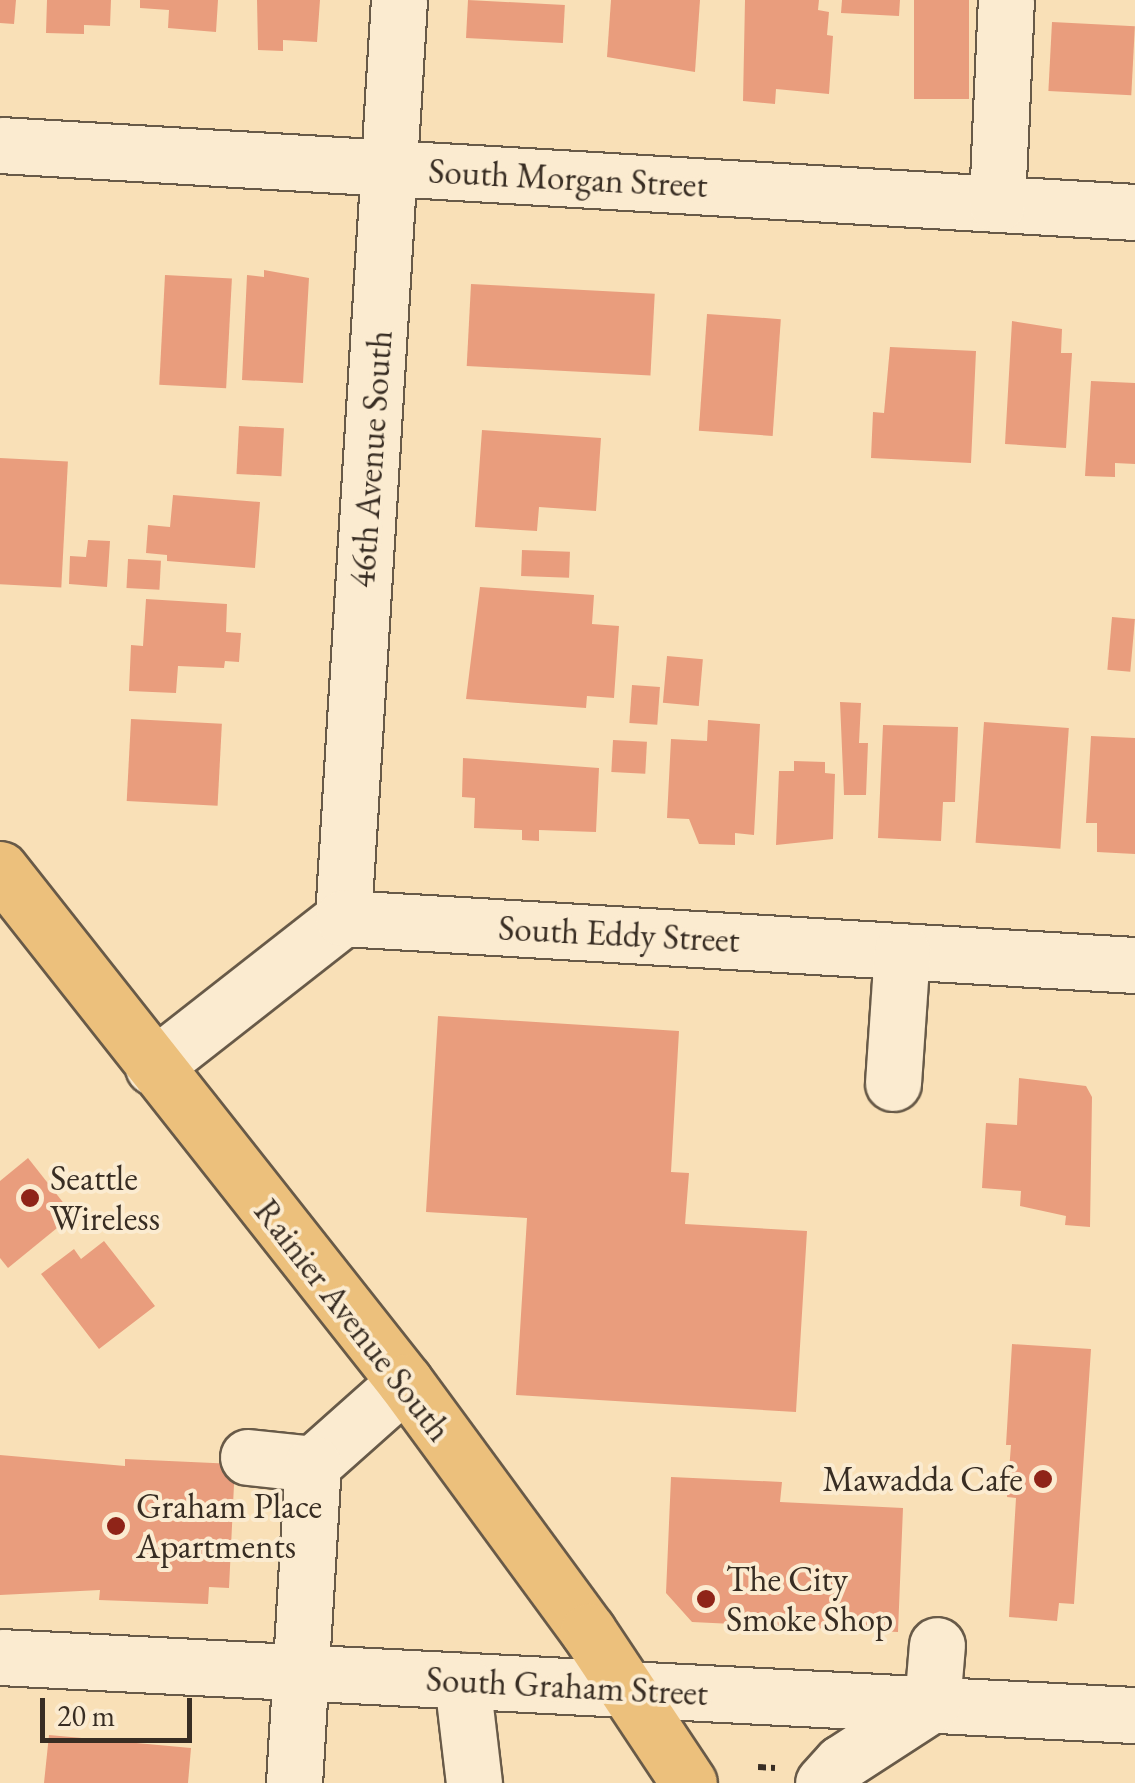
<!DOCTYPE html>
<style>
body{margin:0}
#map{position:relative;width:1135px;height:1783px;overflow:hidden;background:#f9e0b7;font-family:"EB Garamond",serif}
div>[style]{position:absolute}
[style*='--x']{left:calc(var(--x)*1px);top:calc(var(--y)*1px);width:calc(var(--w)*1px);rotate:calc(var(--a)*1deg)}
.building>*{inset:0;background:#e99d7d;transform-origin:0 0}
.path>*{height:6px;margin-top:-3px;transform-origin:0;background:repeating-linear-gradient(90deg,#382d23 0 8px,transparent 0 13px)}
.roads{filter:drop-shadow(2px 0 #685a48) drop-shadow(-2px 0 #685a48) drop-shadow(0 2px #685a48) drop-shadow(0 -2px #685a48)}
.minor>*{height:55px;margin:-27.5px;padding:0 27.5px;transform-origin:27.5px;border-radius:27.5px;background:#fbebd0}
.major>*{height:55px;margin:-27.5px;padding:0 27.5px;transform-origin:27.5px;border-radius:27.5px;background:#ecc07c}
.dots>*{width:28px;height:28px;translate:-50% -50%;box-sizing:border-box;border:5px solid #fbebd0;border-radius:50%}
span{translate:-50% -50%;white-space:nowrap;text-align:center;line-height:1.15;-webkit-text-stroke:8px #fbebd0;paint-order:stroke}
.street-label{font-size:35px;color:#382d23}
.poi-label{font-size:35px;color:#382d23}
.left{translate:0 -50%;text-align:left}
.right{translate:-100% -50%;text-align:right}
.scale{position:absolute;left:40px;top:1698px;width:152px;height:45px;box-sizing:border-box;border:5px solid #382d23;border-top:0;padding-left:12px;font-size:30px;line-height:35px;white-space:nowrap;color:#382d23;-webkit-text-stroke:8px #fbebd0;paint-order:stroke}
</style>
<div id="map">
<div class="building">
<i style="clip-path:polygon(0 0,16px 0,14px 24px,0 23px)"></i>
<i style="clip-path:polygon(47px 0,111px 0,110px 26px,84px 25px,84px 34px,46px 33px)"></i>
<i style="clip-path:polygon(140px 0,218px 0,216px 32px,168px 28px,169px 10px,140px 8px)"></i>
<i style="clip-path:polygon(257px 0,320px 0,317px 42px,283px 40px,283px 51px,258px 50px)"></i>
<i style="left:468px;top:0;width:97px;height:38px;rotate:3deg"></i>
<i style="clip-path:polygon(611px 0,700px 0,695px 72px,607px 57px)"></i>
<i style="clip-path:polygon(745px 0,819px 0,818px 10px,829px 12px,827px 35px,833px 36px,829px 94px,776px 89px,775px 104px,743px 101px)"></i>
<i style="clip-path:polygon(842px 0,900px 0,899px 16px,841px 13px)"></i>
<i style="left:914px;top:0;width:55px;height:99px"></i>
<i style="left:1052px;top:22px;width:83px;height:69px;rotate:3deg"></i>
<i style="clip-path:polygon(264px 270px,309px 278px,303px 383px,242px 380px,247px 275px,264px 277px)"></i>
<i style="left:165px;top:275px;width:67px;height:110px;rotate:3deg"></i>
<i style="left:471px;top:284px;width:184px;height:82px;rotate:3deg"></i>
<i style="left:707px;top:314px;width:74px;height:117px;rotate:4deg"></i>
<i style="clip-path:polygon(1012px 321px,1062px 329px,1061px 353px,1072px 353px,1066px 448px,1005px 444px)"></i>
<i style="clip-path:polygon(890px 347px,976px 351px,971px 463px,871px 458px,873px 412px,884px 413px)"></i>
<i style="clip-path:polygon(1091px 381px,1135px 383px,1135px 464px,1115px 463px,1115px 477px,1085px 476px)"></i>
<i style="left:239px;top:426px;width:45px;height:48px;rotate:3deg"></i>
<i style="clip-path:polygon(482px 430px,601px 438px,596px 511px,539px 507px,537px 531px,475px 527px)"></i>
<i style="left:0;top:458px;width:68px;height:126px;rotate:3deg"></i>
<i style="clip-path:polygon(173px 495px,260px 502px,255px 568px,167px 561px,167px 555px,146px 553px,148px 525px,170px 527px)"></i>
<i style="clip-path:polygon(88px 540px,110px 541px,107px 587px,69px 584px,70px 556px,86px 557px)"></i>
<i style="left:522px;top:550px;width:48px;height:26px;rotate:2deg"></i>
<i style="left:128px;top:559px;width:33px;height:29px;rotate:3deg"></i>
<i style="clip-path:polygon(480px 587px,594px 595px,592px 624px,619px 626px,614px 698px,587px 696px,586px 708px,466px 699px)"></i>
<i style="clip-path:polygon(146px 599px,227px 604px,226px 632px,241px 633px,239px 662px,225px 661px,224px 668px,178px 666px,176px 693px,129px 691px,131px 645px,143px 646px)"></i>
<i style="left:1112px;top:617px;width:23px;height:53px;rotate:5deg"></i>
<i style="left:667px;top:656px;width:36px;height:47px;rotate:5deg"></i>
<i style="left:632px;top:685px;width:28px;height:38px;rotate:4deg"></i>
<i style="clip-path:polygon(840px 702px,861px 703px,859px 743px,868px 743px,866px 795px,844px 795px)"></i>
<i style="left:131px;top:719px;width:91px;height:82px;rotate:3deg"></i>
<i style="clip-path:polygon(708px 720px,760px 724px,754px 835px,735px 833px,735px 845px,699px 844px,689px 819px,667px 818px,671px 739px,707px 741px)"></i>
<i style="left:984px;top:722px;width:85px;height:121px;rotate:4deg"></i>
<i style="clip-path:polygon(883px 725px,958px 727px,955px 802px,943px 802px,941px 841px,878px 838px)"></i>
<i style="clip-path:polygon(1091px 736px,1135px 738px,1135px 854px,1097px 852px,1097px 823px,1086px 823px)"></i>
<i style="left:613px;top:740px;width:34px;height:32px;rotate:3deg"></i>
<i style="clip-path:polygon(463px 758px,599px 768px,596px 832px,539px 830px,539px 841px,522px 840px,522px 830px,474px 828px,475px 798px,462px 797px)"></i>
<i style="clip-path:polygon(794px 761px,825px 762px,825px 773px,835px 774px,833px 839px,776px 845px,779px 771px,794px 771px)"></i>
<i style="clip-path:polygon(438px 1016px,679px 1031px,671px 1172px,689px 1173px,685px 1224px,807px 1231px,796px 1412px,516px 1395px,527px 1218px,426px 1212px)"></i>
<i style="clip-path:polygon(1019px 1078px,1086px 1086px,1092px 1097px,1090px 1227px,1065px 1225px,1066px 1216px,1020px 1206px,1021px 1191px,982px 1188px,986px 1123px,1017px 1125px)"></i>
<i style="clip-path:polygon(28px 1158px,73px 1215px,8px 1268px,0 1258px,0 1181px)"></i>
<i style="clip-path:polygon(104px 1241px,155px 1306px,99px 1349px,41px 1274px,74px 1249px,81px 1259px)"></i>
<i style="clip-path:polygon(1012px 1344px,1091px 1349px,1074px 1604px,1059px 1603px,1057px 1621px,1009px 1617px,1016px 1498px,1007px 1497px,1011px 1445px,1006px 1445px)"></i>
<i style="clip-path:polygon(0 1455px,125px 1466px,125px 1459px,235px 1464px,229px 1588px,209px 1587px,208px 1604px,99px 1600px,100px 1590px,0 1595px)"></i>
<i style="clip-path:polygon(671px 1477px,782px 1482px,780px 1502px,903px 1508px,898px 1632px,692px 1622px,666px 1593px)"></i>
<i style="clip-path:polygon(49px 1735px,191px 1748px,188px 1783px,44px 1783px)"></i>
</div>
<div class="path">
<i style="--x:758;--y:1767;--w:17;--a:3"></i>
</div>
<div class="roads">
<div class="minor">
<i style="--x:0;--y:145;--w:1137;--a:3.38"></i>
<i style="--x:997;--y:204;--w:204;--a:-87.5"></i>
<i style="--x:343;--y:918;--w:920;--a:-86.51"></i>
<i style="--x:153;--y:1067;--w:241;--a:-38.1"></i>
<i style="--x:343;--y:918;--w:793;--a:3.4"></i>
<i style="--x:893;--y:1083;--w:132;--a:-86.1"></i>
<i style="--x:248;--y:1457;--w:65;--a:6.1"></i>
<i style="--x:313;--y:1464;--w:123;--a:-41.7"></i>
<i style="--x:0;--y:1657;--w:1136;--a:2.93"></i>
<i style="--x:462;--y:1681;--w:103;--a:83.3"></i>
<i style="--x:294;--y:1783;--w:320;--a:-86.6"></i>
<i style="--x:823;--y:1783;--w:27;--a:-48"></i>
<i style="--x:841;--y:1763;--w:108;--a:-33"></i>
<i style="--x:932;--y:1704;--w:59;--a:-85.2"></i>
</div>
<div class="major">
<i style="--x:0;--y:869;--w:654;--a:51.71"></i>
<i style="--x:405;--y:1382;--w:309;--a:53.7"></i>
<i style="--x:588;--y:1631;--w:182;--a:56.4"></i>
</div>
</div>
<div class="dots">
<i style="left:30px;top:1198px;background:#8f2418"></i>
<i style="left:1043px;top:1479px;background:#8f2418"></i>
<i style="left:116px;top:1526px;background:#8f2418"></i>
<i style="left:706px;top:1599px;background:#8f2418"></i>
</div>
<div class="street-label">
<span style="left:568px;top:178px;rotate:3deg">South Morgan Street</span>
<span style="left:371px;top:459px;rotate:-86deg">46th Avenue South</span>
<span style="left:619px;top:934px;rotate:3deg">South Eddy Street</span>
<span style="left:353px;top:1320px;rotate:52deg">Rainier Avenue South</span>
<span style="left:567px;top:1686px;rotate:3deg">South Graham Street</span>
</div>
<div class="poi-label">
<span class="left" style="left:50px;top:1198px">Seattle<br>Wireless</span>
<span class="right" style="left:1023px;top:1479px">Mawadda Cafe</span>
<span class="left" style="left:136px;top:1526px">Graham Place<br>Apartments</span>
<span class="left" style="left:726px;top:1599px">The City<br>Smoke Shop</span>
</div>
<div class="scale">20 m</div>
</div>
